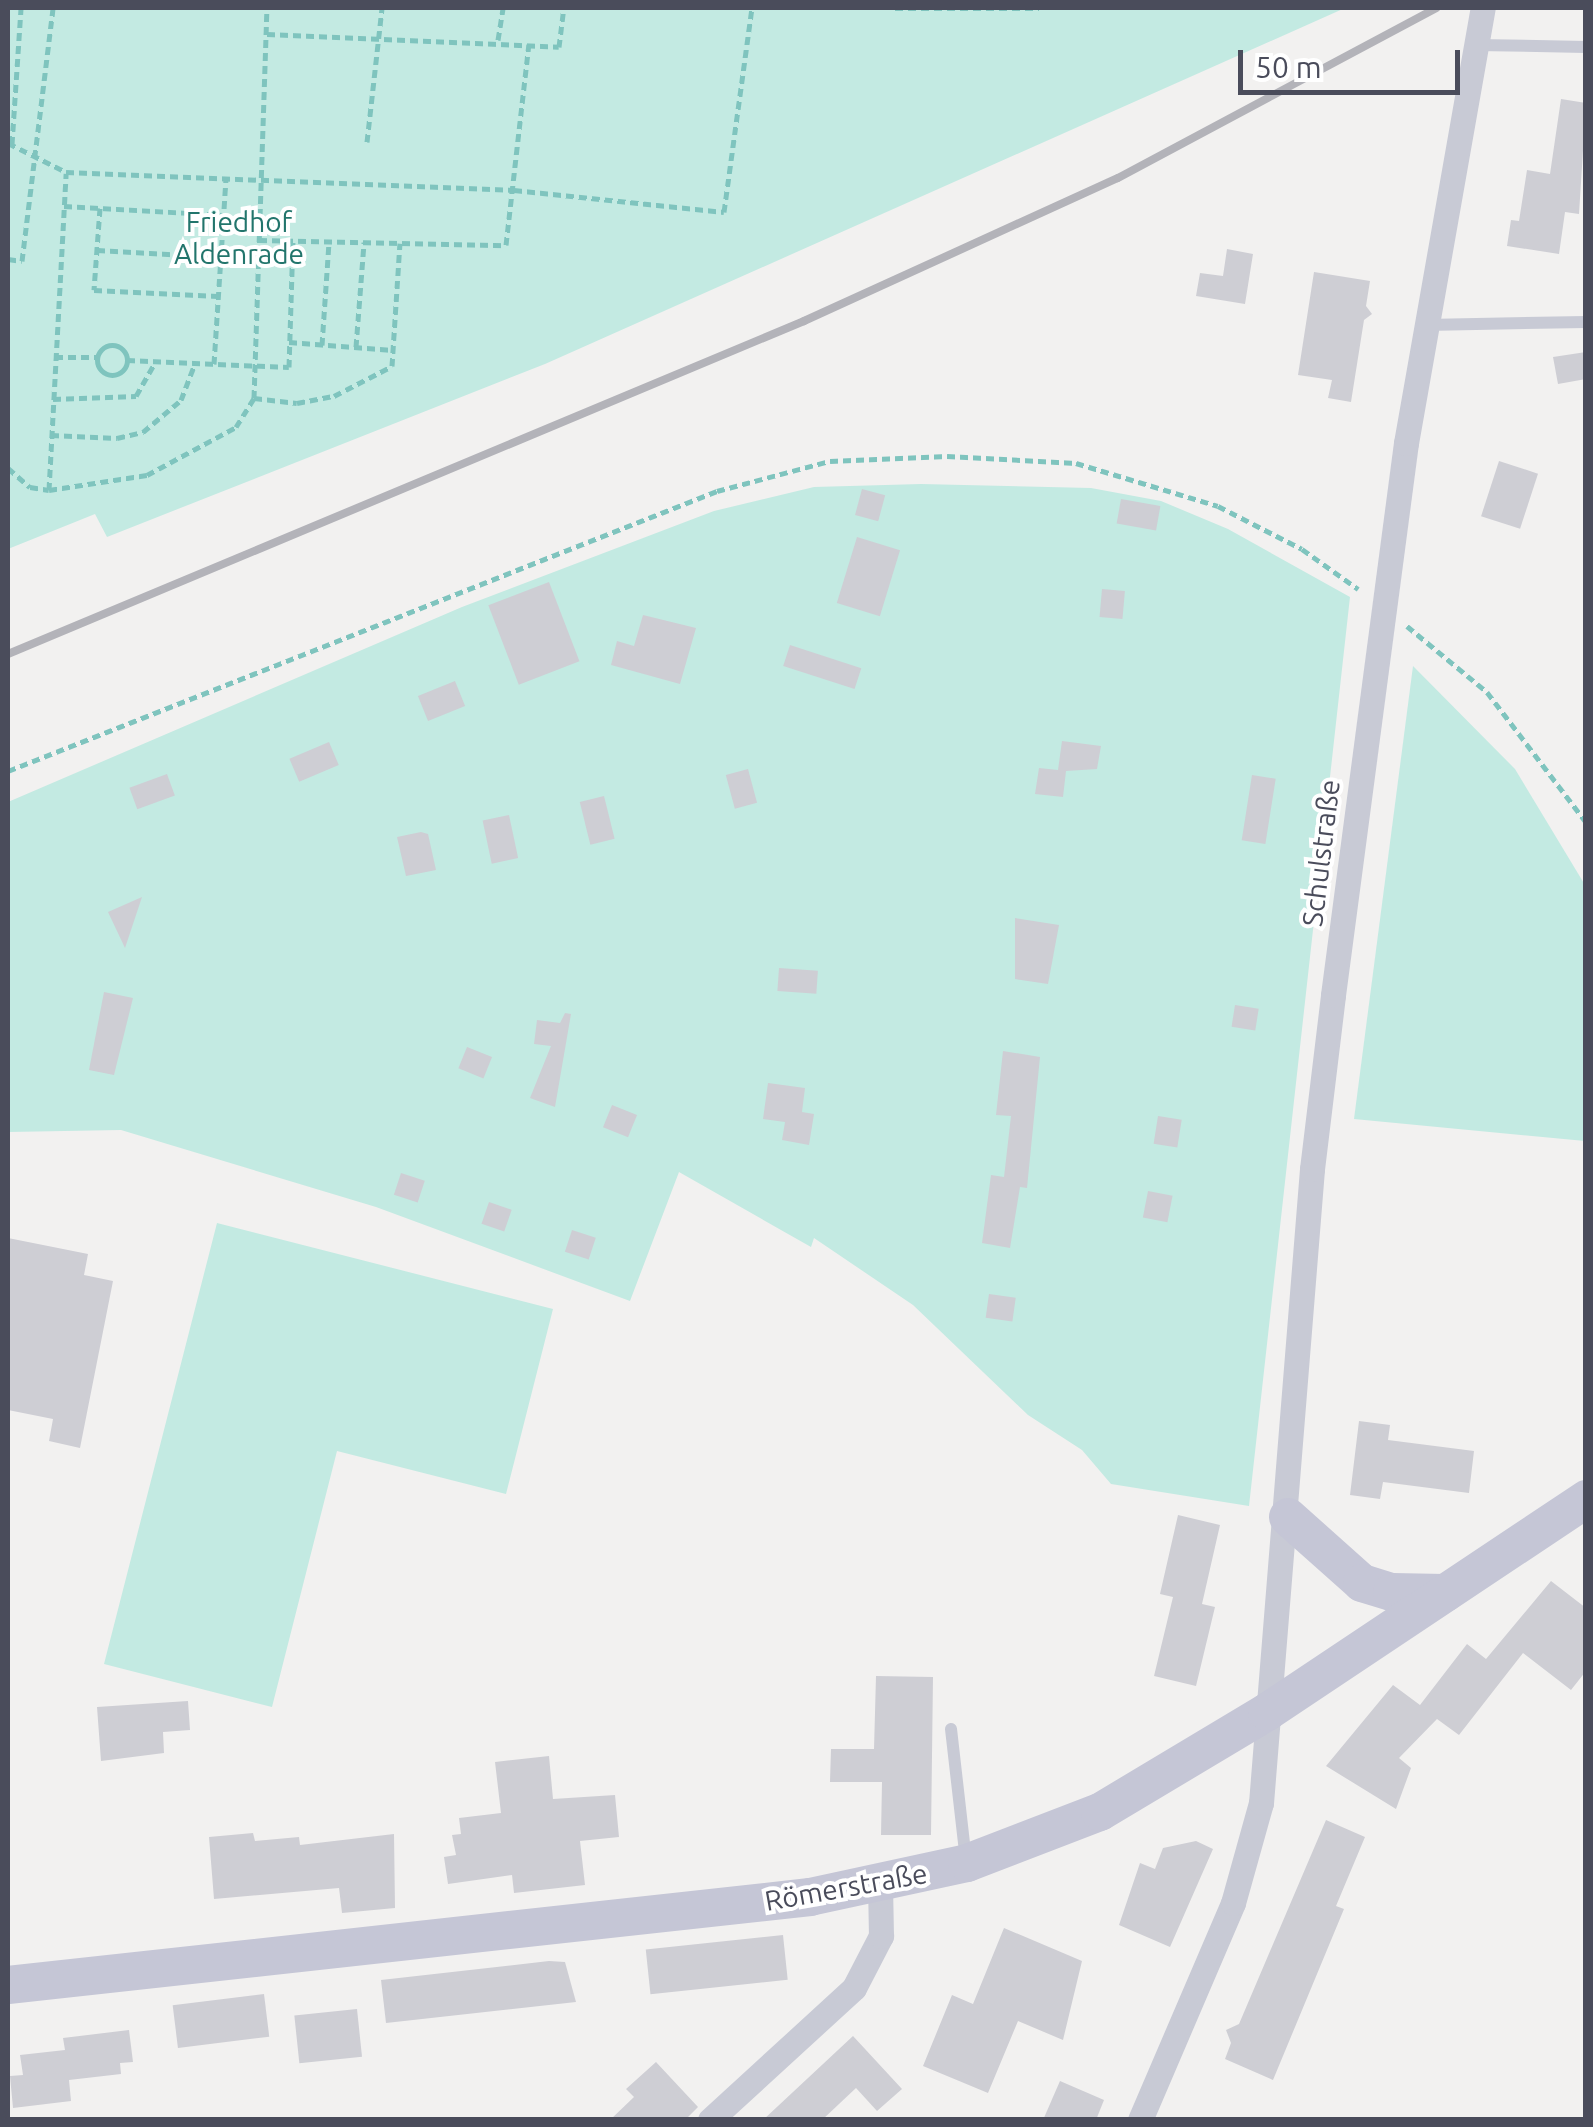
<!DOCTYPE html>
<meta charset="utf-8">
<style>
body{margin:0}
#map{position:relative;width:1593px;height:2127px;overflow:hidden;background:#f2f1f0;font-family:Ubuntu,sans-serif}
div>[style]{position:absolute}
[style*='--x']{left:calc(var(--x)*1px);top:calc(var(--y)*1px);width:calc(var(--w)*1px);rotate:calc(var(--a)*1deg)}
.green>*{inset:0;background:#c3eae2}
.building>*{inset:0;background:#ceced4;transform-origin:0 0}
.path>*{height:5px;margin-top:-2.5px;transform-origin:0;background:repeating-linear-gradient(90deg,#7fc4be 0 8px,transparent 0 13px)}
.path>.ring{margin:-2.5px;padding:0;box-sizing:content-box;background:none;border:5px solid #7fc4be;border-radius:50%}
.lane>*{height:12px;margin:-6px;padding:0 6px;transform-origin:6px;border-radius:6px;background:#c8cad5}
.street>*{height:25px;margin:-12.5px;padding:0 12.5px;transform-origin:12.5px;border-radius:12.5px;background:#c8cad5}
.secondary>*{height:38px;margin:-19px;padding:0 19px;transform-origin:19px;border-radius:19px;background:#c5c6d6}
.rail>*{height:8px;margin:-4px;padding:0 4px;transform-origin:4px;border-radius:4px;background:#b3b3b9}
span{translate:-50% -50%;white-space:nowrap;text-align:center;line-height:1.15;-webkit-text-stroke:8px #fff;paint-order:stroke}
.park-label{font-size:28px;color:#22756c}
.street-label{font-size:28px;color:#4a4c5b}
.frame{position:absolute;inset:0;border:10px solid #4a4c5b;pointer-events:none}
.scale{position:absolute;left:1238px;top:50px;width:222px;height:45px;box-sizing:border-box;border:5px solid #4a4c5b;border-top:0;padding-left:12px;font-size:30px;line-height:35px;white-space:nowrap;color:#4a4c5b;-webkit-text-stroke:8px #fff;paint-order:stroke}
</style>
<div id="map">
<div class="green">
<i style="clip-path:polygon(8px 8px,1345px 8px,545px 364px,107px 537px,95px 514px,8px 549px)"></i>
<i style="clip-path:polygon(921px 484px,1091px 488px,1161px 501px,1228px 529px,1350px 597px,1249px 1506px,1111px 1484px,1082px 1450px,1028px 1415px,913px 1305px,814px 1238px,811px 1247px,679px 1172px,630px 1301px,376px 1207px,121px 1130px,8px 1132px,8px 802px,462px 607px,714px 511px,814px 487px)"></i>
<i style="clip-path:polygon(1413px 666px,1515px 769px,1585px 885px,1585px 1141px,1354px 1119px)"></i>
<i style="clip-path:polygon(217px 1223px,553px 1309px,506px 1494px,337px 1451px,272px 1707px,104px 1664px)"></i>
</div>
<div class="building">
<i style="clip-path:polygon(1561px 99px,1586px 103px,1579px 214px,1565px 212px,1559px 254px,1507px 246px,1511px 220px,1519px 221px,1527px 170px,1550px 174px)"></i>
<i style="clip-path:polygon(1227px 249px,1253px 254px,1245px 304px,1196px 296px,1200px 273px,1223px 276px)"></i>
<i style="clip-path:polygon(1314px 272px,1370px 281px,1366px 306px,1372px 314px,1364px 320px,1351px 402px,1328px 398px,1332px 380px,1298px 375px)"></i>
<i style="clip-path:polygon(1586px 352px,1586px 379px,1558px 384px,1553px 357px)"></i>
<i style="left:1499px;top:461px;width:41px;height:58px;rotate:18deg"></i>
<i style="left:862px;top:489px;width:24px;height:27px;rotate:15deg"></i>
<i style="left:1121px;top:499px;width:40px;height:25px;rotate:10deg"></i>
<i style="left:857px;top:537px;width:45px;height:69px;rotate:17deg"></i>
<i style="left:549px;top:582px;width:85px;height:65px;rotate:69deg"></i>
<i style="left:1102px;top:589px;width:23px;height:28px;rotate:5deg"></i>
<i style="clip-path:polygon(643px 615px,696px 628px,680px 684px,611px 665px,617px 641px,634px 646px)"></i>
<i style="left:790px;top:645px;width:75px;height:22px;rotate:18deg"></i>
<i style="left:455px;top:681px;width:27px;height:40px;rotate:68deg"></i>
<i style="clip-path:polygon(1062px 741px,1101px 746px,1097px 769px,1066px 771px,1063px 797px,1035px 794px,1039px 768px,1058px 770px)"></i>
<i style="left:329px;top:742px;width:25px;height:43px;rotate:67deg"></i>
<i style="left:748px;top:769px;width:35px;height:23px;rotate:75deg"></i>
<i style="left:167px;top:774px;width:23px;height:40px;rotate:70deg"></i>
<i style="left:1252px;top:775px;width:24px;height:66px;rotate:9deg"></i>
<i style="left:604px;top:796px;width:44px;height:25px;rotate:76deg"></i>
<i style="left:509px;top:815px;width:44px;height:27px;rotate:78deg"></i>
<i style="clip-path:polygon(421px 832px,428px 834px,436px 870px,406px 876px,397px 837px)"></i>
<i style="clip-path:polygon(142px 897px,125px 948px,108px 912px)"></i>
<i style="clip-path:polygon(1015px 918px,1059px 925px,1048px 984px,1015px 979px)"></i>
<i style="left:779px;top:968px;width:39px;height:23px;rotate:4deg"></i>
<i style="clip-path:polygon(104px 992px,133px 998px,114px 1075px,89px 1070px)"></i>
<i style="left:1235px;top:1005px;width:24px;height:22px;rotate:9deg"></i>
<i style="clip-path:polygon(565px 1013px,571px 1014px,555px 1107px,530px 1098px,551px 1046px,534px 1044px,537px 1020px,560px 1023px)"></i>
<i style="left:467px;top:1047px;width:27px;height:23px;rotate:22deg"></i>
<i style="clip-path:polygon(1003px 1051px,1040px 1057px,1027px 1188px,1020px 1187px,1010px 1248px,982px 1243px,991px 1175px,1004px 1177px,1011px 1116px,996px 1115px)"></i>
<i style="clip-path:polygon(768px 1083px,805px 1088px,802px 1112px,814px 1114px,809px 1145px,782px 1140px,785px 1122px,763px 1119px)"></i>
<i style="left:612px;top:1105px;width:27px;height:24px;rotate:22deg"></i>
<i style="left:1158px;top:1116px;width:24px;height:28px;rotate:9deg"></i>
<i style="left:401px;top:1173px;width:25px;height:23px;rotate:18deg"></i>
<i style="left:1148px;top:1191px;width:25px;height:27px;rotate:11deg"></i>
<i style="left:489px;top:1202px;width:24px;height:23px;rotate:19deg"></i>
<i style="left:572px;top:1230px;width:25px;height:23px;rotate:18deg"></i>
<i style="clip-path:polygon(8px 1238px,88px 1254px,84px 1275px,113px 1281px,80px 1448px,49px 1441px,53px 1419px,8px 1410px)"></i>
<i style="left:989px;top:1294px;width:27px;height:24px;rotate:8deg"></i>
<i style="clip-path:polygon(1359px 1421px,1390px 1425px,1388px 1440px,1474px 1451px,1469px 1493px,1383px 1482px,1380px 1499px,1350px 1495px)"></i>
<i style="clip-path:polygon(1178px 1515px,1220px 1525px,1202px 1604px,1215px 1607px,1196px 1686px,1154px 1676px,1173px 1597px,1160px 1594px)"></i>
<i style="clip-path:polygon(1551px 1581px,1586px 1608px,1586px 1671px,1571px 1690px,1523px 1653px,1459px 1735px,1437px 1719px,1399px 1758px,1411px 1768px,1396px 1809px,1326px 1766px,1393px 1685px,1420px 1705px,1467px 1644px,1486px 1659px)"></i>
<i style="clip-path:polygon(876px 1676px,933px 1677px,931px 1835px,881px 1835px,882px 1782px,830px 1782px,831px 1749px,874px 1749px)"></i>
<i style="clip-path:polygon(188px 1701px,190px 1730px,163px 1732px,164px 1753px,101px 1761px,97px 1707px)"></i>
<i style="clip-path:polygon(549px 1756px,553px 1799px,615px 1795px,619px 1837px,580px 1841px,585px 1885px,514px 1893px,512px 1875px,448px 1884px,444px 1857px,456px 1855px,452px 1835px,461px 1834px,459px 1818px,501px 1813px,495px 1762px)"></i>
<i style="clip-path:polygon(1326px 1820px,1365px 1837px,1336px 1906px,1344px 1909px,1273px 2080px,1225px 2059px,1231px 2043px,1226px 2030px,1239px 2024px)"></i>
<i style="clip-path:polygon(253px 1833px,255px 1841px,299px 1837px,300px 1845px,394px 1834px,395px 1908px,342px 1913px,339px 1888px,214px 1899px,209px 1837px)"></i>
<i style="clip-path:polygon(1196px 1841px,1213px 1849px,1170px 1947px,1119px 1925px,1140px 1863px,1155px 1869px,1163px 1848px)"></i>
<i style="clip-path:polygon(1004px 1928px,1082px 1961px,1063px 2040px,1018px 2021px,988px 2093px,923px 2066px,952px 1995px,973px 2004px)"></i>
<i style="left:783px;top:1935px;width:45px;height:138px;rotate:84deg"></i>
<i style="clip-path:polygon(549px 1961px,565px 1962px,576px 2002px,386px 2023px,381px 1980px)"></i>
<i style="left:264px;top:1994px;width:43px;height:92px;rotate:83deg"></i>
<i style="left:357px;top:2009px;width:48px;height:63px;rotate:84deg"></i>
<i style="clip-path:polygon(129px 2030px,133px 2062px,120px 2063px,121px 2074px,69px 2080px,71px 2101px,13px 2108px,10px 2076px,23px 2075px,20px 2055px,65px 2050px,63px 2038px)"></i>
<i style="clip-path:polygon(853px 2036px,902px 2089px,877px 2111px,856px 2088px,822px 2120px,763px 2120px)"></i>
<i style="clip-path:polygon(656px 2062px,698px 2107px,685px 2120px,610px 2120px,634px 2097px,626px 2089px)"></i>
<i style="clip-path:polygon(1060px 2081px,1104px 2100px,1096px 2120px,1043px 2120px)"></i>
</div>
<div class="path">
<i style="--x:895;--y:8;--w:144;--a:0"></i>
<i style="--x:267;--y:34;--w:292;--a:2.5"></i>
<i style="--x:559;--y:47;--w:39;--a:-83"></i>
<i style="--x:498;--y:40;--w:32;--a:-81"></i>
<i style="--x:367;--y:142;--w:135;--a:-83.6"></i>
<i style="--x:8;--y:143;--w:65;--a:26.6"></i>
<i style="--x:66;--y:172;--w:448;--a:2.3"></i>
<i style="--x:514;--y:190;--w:211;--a:6"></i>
<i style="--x:724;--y:212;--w:206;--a:-82.2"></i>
<i style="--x:12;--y:144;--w:136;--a:-86.2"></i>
<i style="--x:64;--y:206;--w:159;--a:3.2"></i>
<i style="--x:100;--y:208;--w:82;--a:94.2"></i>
<i style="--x:94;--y:290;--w:124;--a:2.8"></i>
<i style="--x:259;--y:240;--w:247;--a:1.2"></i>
<i style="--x:506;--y:245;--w:202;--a:-83.5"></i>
<i style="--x:97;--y:250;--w:124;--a:3.2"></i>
<i style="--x:8;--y:259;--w:14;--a:8"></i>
<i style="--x:22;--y:261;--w:255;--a:-83"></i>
<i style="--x:289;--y:342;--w:104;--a:4.4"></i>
<i class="ring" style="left:97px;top:345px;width:25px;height:25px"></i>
<i style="--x:322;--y:345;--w:104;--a:-86.1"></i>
<i style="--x:356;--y:347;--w:105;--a:-85.6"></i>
<i style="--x:55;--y:357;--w:42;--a:0"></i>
<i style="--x:127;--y:360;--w:162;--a:2.5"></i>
<i style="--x:289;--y:367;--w:127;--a:-88.2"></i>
<i style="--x:214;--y:364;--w:185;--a:-86.3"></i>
<i style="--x:254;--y:398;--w:43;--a:6.6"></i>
<i style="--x:297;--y:403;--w:38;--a:-11"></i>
<i style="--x:334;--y:396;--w:65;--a:-27.3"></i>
<i style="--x:392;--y:366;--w:123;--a:-86.3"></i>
<i style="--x:53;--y:399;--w:83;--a:-2.1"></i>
<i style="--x:136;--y:396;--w:40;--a:-60.3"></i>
<i style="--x:51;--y:435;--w:66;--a:2.6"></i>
<i style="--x:117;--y:438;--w:27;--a:-13"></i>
<i style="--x:143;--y:432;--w:50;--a:-40.1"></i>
<i style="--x:181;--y:400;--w:40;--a:-69"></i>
<i style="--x:8;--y:468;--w:29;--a:41"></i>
<i style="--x:30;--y:487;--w:19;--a:9"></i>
<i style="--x:49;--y:490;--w:99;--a:-8.7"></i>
<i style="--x:147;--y:475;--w:101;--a:-28.3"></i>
<i style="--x:236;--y:427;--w:34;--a:-58"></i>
<i style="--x:254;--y:398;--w:390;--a:-88.1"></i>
<i style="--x:49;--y:490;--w:317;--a:-86.9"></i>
<i style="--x:1407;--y:626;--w:104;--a:39.5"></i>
<i style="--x:1487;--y:692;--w:163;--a:52.7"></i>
<i style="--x:8;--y:771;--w:762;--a:-21.55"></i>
<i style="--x:717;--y:491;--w:117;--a:-14.9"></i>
<i style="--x:830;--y:461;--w:117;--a:-2.4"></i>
<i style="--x:947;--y:456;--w:129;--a:3.1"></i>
<i style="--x:1076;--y:463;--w:148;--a:16.8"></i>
<i style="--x:1218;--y:506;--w:94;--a:27.1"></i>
<i style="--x:1302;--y:549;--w:69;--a:35.5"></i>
</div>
<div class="lane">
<i style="--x:1476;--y:45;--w:110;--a:1"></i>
<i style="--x:1426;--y:325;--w:160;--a:-1.1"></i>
<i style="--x:951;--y:1729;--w:132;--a:83.5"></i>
</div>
<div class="street">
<i style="--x:710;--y:2120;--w:195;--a:-42.5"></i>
<i style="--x:854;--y:1988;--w:59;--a:-62.6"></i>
<i style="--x:881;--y:1936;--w:52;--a:-91.1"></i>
<i style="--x:1140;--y:2120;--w:236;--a:-66.8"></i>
<i style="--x:1233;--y:1903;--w:104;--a:-74.4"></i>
<i style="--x:1261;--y:1803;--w:636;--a:-85.4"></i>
<i style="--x:1312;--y:1169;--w:175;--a:-83.1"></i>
<i style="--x:1333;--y:995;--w:557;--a:-82.47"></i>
<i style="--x:1406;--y:443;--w:442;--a:-80"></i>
</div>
<div class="secondary">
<i style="--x:1288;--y:1517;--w:99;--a:41.7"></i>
<i style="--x:1362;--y:1583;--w:31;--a:17"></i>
<i style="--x:1392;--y:1592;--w:53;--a:1.1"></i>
<i style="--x:8;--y:1985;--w:807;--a:-6.26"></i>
<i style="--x:810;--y:1897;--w:161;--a:-12.2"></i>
<i style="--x:967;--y:1863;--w:142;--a:-21"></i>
<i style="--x:1100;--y:1812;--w:195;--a:-30.9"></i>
<i style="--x:1267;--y:1712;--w:384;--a:-33.7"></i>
</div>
<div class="rail">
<i style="--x:8;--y:654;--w:863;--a:-22.7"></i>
<i style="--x:804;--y:321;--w:345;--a:-24.5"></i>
<i style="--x:1118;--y:178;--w:361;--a:-28.1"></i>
</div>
<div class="park-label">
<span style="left:239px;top:238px">Friedhof<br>Aldenrade</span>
</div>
<div class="street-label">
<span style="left:1321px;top:853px;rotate:-83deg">Schulstraße</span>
<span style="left:846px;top:1887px;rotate:-10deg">Römerstraße</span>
</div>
<div class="frame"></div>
<div class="scale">50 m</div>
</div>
